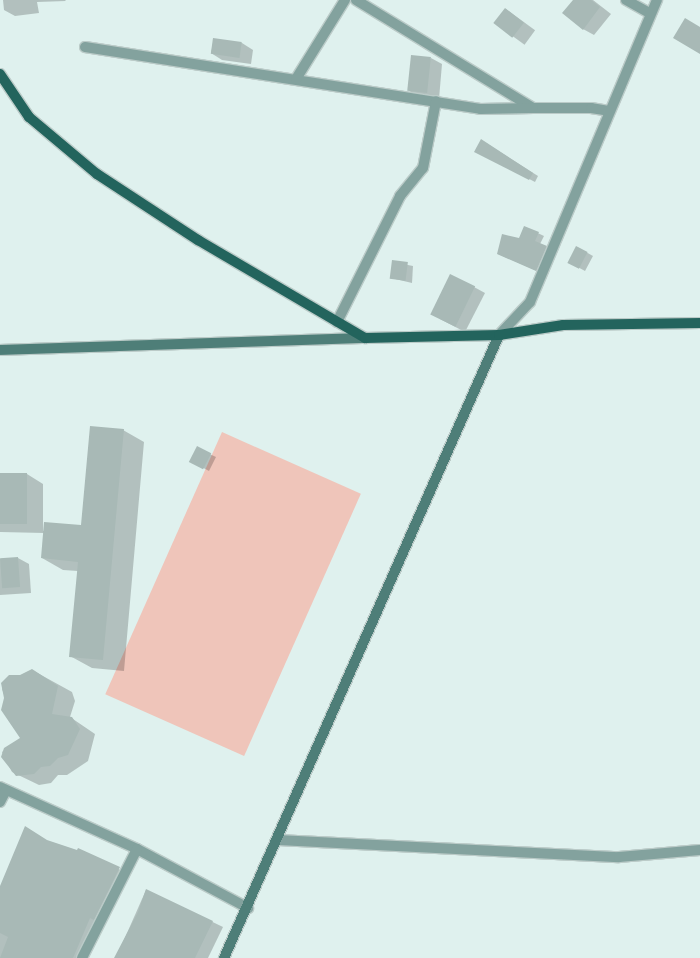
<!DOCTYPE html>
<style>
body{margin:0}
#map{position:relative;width:700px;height:958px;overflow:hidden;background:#dff1ee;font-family:"Crimson Pro",serif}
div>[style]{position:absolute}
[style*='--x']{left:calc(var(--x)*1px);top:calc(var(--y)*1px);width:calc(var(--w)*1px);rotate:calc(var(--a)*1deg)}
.green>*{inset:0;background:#efc5ba;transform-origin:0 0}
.shadow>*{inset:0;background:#0003;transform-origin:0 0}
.building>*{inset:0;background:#a8b9b6;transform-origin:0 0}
.roads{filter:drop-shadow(1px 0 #bbcbc8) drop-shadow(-1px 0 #bbcbc8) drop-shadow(0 1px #bbcbc8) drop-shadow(0 -1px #bbcbc8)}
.street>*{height:10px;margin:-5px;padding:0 5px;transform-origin:5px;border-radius:5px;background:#83a29e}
.secondary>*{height:10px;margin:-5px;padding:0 5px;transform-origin:5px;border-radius:5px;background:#4e7e78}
.primary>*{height:10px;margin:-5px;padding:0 5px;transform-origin:5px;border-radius:5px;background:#23645d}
span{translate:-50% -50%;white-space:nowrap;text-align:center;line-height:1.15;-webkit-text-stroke:4px #dff1ee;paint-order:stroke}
</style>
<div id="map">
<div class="green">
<i style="left:222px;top:432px;width:152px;height:287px;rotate:24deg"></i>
</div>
<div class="shadow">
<i style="clip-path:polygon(3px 0,65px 0,66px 1px,37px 2px,39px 13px,15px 16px,4px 10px)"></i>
<i style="clip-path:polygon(574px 0,593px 0,611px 14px,594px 35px,583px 29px)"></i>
<i style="left:506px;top:9px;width:36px;height:18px;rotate:36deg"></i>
<i style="clip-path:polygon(214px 40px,242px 43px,253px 50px,251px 64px,222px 60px,211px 53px)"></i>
<i style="clip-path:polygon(431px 58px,442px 64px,439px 99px,420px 97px,409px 91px)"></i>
<i style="clip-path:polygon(486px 143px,538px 176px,535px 182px,481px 154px)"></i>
<i style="clip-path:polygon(525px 227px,544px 236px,540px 244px,551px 250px,542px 273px,498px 254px,519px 240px)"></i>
<i style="clip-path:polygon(577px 247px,593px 256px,585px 271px,574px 265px)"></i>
<i style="clip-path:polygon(393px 262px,413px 266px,412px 283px,391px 278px)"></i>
<i style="clip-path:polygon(474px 287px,485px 293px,465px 332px,440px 319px)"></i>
<i style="clip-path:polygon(123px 430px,144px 442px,124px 671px,92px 668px,70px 656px,78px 571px,63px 570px,42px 558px,44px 533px,0 532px,0 474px,27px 474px,43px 484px,43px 531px,82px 526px)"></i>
<i style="clip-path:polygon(197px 448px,216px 457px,209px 471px,196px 464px)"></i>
<i style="clip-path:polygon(18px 558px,29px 564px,31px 593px,0 595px,0 559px)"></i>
<i style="clip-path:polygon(32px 670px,72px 692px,75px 701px,70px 717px,95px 734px,88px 761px,67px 775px,58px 775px,51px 783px,39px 785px,12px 772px,2px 752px,21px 738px,2px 689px,9px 676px,20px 676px)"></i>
<i style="clip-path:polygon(48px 841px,128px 873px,83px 958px,0 958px,0 890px)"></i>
<i style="clip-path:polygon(146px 890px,223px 927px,208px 958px,116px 958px)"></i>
</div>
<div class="building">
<i style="clip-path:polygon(573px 0,591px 0,600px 7px,583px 30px,562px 13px)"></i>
<i style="left:505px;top:8px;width:24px;height:19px;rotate:38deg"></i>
<i style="clip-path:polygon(685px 18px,700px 27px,700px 54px,673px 38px)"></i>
<i style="left:213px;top:38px;width:29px;height:16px;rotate:8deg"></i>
<i style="left:411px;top:55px;width:20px;height:36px;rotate:6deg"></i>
<i style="clip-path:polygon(481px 139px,533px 173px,529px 180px,474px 152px)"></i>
<i style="clip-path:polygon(524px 226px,539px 232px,535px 241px,547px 246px,536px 271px,497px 254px,502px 234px,519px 238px)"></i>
<i style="left:576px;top:246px;width:13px;height:19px;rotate:27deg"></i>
<i style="left:392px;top:260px;width:16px;height:19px;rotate:7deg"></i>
<i style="left:450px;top:274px;width:28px;height:45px;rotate:26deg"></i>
<i style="clip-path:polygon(90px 426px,124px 429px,103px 660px,69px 657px,78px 562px,41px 558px,44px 522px,81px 525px)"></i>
<i style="left:197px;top:446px;width:16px;height:18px;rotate:27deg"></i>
<i style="left:0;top:473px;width:27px;height:51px"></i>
<i style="left:18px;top:557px;width:30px;height:18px;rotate:86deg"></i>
<i style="clip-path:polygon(32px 669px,58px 686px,52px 714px,72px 717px,80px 729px,68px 755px,58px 758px,50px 766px,41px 767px,34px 774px,16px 776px,1px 757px,4px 748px,20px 738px,1px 710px,4px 698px,1px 683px,9px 675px,20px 675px)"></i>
<i style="clip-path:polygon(25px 826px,47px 840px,77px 850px,78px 848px,120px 867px,94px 920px,90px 918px,73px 958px,0 958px,8px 937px,0 933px,0 886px)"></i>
<i style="clip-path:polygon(146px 889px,213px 921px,195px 958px,114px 958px,138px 912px)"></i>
</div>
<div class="roads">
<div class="street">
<i style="--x:356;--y:0;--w:207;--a:31.4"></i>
<i style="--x:533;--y:108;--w:58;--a:0"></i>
<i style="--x:591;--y:108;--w:18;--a:9"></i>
<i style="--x:626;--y:0;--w:26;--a:29"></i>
<i style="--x:85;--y:47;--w:400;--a:8.9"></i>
<i style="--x:480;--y:109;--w:53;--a:-1.1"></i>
<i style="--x:296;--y:79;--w:93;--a:-58.2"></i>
<i style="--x:337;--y:322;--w:141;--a:-63.4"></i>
<i style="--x:400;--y:196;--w:36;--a:-51"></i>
<i style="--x:423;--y:168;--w:68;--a:-79"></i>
<i style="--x:499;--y:335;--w:45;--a:-46.8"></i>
<i style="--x:530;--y:302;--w:328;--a:-67.2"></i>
<i style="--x:0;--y:787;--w:150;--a:24.3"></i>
<i style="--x:137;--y:849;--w:126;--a:28"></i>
<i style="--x:0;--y:802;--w:13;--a:-63"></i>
<i style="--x:278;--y:840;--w:341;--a:2.9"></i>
<i style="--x:619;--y:857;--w:81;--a:-4.9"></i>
<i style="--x:82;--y:958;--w:122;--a:-63.2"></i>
</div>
<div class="secondary">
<i style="--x:0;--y:350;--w:365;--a:-1.9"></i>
<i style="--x:224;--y:958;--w:681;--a:-66.18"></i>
</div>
<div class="primary">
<i style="--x:0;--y:74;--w:52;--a:56"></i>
<i style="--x:29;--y:117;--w:89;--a:40"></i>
<i style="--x:97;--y:174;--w:121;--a:33.2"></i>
<i style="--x:198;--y:240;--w:194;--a:30.4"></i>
<i style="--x:365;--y:338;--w:134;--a:-1.3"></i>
<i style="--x:499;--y:335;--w:65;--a:-8.9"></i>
<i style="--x:563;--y:325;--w:137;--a:-0.8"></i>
</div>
</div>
</div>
